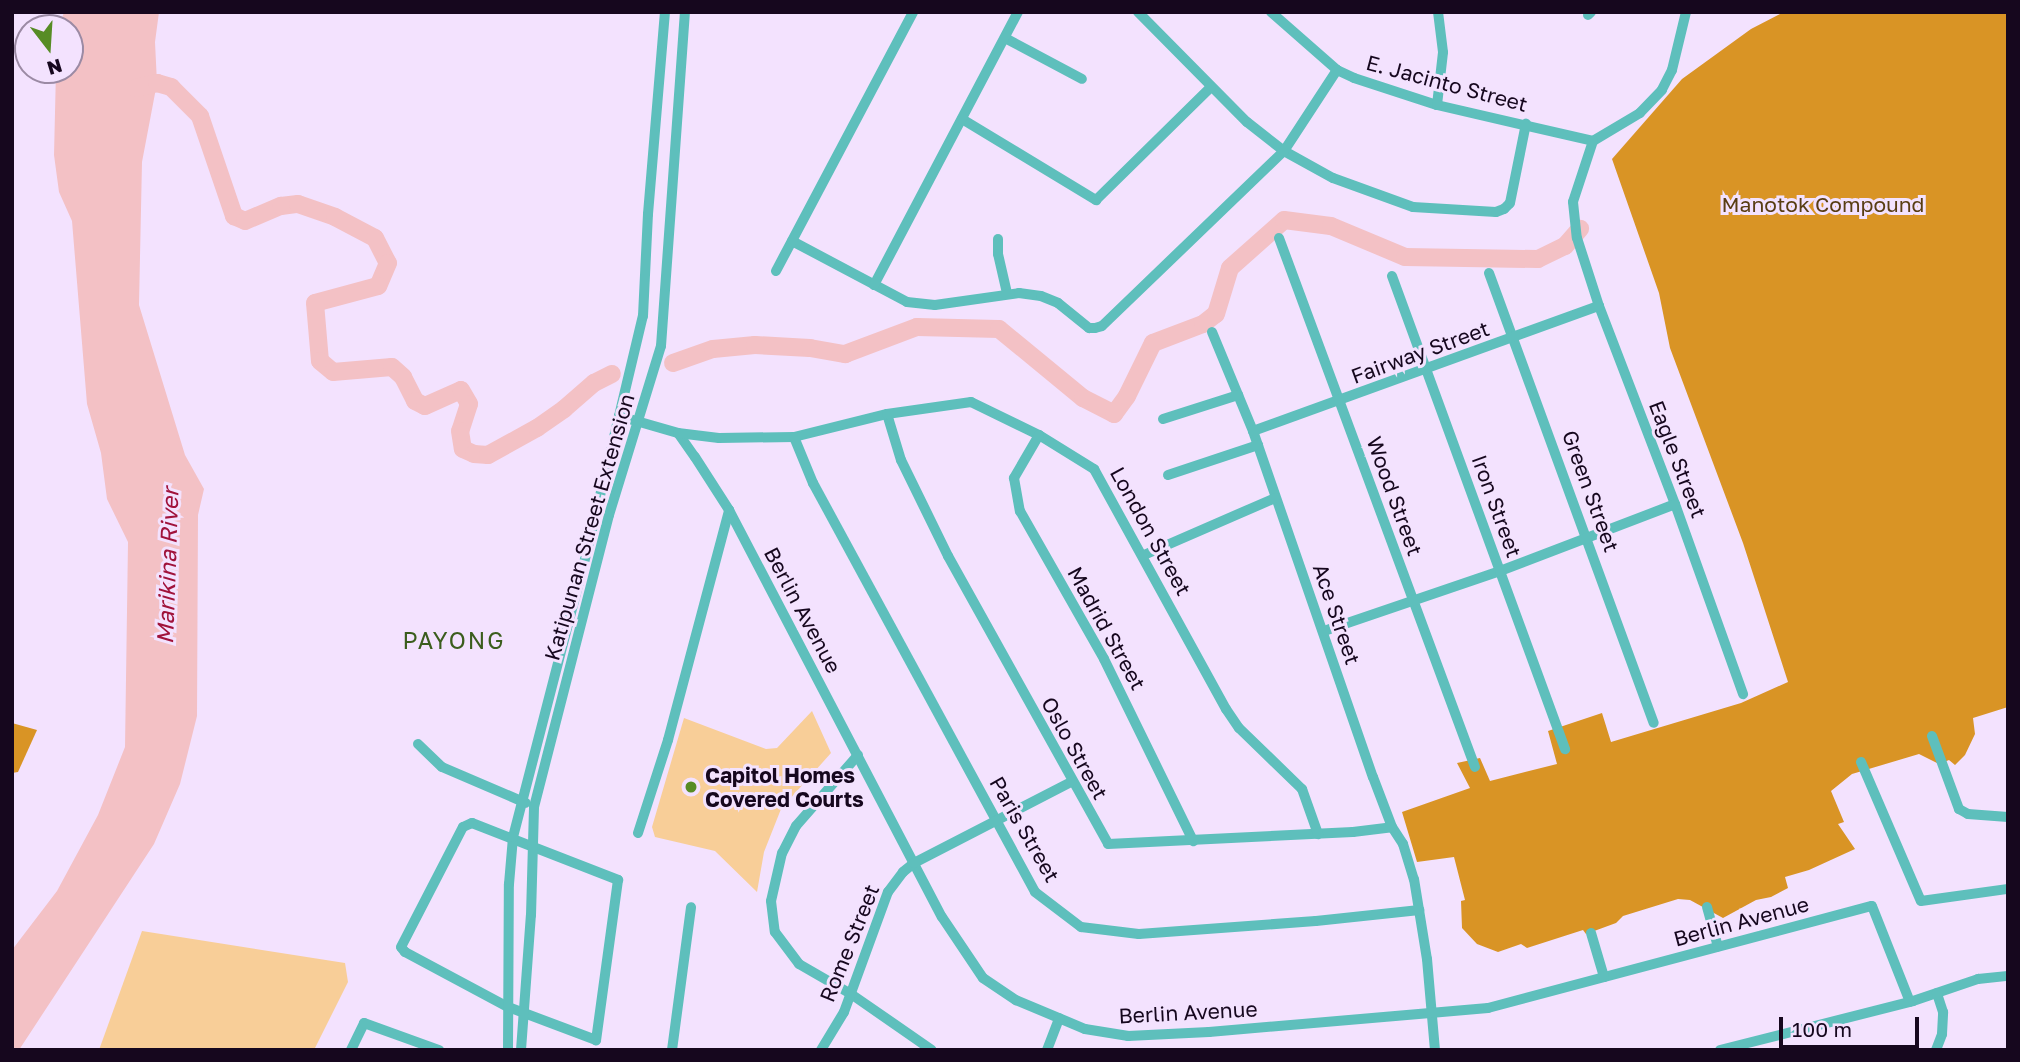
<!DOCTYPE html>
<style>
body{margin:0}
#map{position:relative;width:2020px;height:1062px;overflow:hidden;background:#f3e2fe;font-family:"Golos Text",sans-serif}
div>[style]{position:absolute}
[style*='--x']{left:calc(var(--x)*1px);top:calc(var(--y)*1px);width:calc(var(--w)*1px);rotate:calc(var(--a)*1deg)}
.green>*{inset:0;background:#f8ce98}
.forest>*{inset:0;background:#d99425}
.water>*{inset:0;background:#f3c1c5}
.river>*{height:18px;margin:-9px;padding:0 9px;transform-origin:9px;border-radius:9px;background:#f3c1c5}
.minor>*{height:10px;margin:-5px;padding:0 5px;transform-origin:5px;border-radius:5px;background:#5ebfbc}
.dots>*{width:19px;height:19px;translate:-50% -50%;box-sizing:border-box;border:4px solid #f3e2fe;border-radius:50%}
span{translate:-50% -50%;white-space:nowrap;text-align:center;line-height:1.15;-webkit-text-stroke:6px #f3e2fe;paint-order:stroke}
.street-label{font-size:21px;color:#16071e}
.park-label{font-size:21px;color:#593d13}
.poi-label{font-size:21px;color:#16071e;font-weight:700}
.left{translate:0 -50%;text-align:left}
.water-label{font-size:23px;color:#a0123b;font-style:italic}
.neighbourhood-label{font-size:23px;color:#3b5d1d;letter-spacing:2px}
.frame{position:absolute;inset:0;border:14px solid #16071e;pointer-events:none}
.north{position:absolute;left:14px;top:14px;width:70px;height:70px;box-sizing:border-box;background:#f3e2fe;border:2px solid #9b8aa4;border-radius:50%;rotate:163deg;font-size:19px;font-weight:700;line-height:28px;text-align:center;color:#16071e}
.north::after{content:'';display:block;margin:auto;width:24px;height:32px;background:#578c25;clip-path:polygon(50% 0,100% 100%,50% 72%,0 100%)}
.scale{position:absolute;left:1779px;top:1017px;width:140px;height:32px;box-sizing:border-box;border:4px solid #16071e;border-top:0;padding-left:9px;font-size:21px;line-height:24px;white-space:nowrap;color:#16071e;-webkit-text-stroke:5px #f3e2fe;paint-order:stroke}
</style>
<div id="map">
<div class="green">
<i style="clip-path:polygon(812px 711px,831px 753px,781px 809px,764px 852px,757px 892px,715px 851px,655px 837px,652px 827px,684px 718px,766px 749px,777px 748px)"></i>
<i style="clip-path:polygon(142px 931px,345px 963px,348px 982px,314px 1050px,99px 1050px)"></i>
</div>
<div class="forest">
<i style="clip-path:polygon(1784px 12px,2008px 12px,2008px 707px,1973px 718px,1975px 734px,1965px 755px,1955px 765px,1949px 760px,1939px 764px,1919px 754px,1852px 774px,1831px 791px,1844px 822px,1838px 824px,1855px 849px,1809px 870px,1785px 877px,1788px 888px,1771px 897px,1756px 900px,1723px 918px,1690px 900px,1678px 899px,1623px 916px,1616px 923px,1586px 934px,1583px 930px,1527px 948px,1521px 944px,1498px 952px,1477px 944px,1462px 928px,1461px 901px,1465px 900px,1454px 857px,1417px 862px,1402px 812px,1470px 788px,1457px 763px,1480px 758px,1490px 781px,1557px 764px,1548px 731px,1602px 713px,1611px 742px,1741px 703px,1788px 682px,1743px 543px,1670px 348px,1659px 293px,1612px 159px,1682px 79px,1751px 29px)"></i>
<i style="clip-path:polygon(12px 723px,37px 730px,18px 772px,12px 773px)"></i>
</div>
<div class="water">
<i style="clip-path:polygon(64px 12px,159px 12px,155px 42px,157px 83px,142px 162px,139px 305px,185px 455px,204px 489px,198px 515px,197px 716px,180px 784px,154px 844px,19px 1050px,12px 1050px,12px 950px,57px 891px,98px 815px,125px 747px,128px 542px,107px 499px,101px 453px,87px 404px,72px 221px,59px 192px,54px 155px,56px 70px,70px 70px,70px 28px,59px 28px)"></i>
</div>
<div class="river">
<i style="--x:136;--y:88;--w:22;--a:-13"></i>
<i style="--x:157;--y:83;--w:15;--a:16"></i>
<i style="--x:171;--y:87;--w:41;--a:45"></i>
<i style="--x:200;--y:116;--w:106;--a:71.2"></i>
<i style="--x:234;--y:216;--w:12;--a:24"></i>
<i style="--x:245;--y:221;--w:39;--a:-23"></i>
<i style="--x:281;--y:206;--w:17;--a:-7"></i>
<i style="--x:298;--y:204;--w:39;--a:19"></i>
<i style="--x:335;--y:217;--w:45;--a:27.7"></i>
<i style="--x:375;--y:238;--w:28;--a:63"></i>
<i style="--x:388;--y:263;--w:25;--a:113"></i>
<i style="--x:378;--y:286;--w:65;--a:164.9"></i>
<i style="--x:315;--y:303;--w:58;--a:85.1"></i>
<i style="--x:320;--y:361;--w:17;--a:40"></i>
<i style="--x:333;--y:372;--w:59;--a:-4.8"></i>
<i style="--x:392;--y:367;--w:15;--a:42"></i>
<i style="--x:403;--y:377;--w:27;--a:63"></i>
<i style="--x:415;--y:401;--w:11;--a:27"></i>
<i style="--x:425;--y:406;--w:39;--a:-24"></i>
<i style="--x:461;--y:390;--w:16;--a:60"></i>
<i style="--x:469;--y:404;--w:28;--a:108"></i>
<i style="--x:460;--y:431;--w:18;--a:81"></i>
<i style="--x:463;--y:449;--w:12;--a:24"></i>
<i style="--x:474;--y:454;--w:14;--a:4"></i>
<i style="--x:488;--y:455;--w:56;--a:-28.9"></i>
<i style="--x:537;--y:428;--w:33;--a:-35"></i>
<i style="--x:564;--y:409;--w:40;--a:-41"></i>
<i style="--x:594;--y:383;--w:20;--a:-27"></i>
<i style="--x:673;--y:363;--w:42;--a:-19.3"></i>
<i style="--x:713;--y:349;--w:42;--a:-5.4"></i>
<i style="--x:755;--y:345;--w:55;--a:3.1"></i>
<i style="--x:810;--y:348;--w:36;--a:10"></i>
<i style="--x:845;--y:354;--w:77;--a:-20.6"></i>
<i style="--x:917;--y:327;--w:82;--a:1.4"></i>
<i style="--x:999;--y:329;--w:109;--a:39.4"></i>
<i style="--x:1083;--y:398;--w:35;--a:27"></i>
<i style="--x:1114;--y:414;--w:22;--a:-54"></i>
<i style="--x:1127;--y:396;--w:59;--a:-63.9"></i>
<i style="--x:1153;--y:343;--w:53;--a:-20.8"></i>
<i style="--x:1203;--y:324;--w:16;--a:-38"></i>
<i style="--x:1216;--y:314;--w:48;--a:-73.1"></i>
<i style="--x:1230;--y:268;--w:72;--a:-41.6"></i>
<i style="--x:1284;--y:220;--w:47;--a:7.3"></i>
<i style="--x:1331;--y:226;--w:80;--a:22.7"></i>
<i style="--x:1405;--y:257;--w:133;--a:0.9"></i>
<i style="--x:1538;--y:259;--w:30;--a:-26"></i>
<i style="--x:1565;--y:246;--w:23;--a:-49"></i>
</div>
<div class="minor">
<i style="--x:1138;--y:12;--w:155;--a:45.3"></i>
<i style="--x:1247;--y:122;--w:47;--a:38.1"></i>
<i style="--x:1284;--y:151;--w:56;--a:28.9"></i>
<i style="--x:1333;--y:178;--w:85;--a:19.9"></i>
<i style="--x:1413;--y:207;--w:83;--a:3.4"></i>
<i style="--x:1496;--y:212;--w:9;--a:-21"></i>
<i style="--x:1504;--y:209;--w:8;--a:-45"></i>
<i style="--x:1510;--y:203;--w:81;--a:-78.6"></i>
<i style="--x:1271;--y:12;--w:88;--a:41.3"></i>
<i style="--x:1337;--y:70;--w:19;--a:25"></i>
<i style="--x:1354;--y:78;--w:87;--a:18"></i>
<i style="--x:1437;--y:105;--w:160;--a:13"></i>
<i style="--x:1686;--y:12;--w:60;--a:103.6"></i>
<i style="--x:1672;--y:70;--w:22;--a:117"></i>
<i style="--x:1662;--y:90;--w:32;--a:134"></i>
<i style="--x:1640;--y:113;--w:55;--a:149.2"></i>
<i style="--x:1593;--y:141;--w:64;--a:108.2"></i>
<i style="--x:1573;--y:202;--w:36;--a:84"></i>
<i style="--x:1577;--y:238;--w:71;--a:72.1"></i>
<i style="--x:1599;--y:306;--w:212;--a:69"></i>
<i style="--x:1675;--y:504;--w:202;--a:70.3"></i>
<i style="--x:1588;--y:15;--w:4;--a:-45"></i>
<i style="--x:1005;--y:38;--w:87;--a:28"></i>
<i style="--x:1437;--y:105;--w:53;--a:-83.5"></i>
<i style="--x:1443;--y:52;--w:40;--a:-97.1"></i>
<i style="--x:962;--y:119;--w:157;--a:31.2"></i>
<i style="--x:1096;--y:200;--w:161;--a:-44.5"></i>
<i style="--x:1279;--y:238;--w:564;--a:69.67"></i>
<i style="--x:998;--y:239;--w:15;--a:90"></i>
<i style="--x:998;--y:254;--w:39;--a:77"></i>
<i style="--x:792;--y:241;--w:130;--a:27.9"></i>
<i style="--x:907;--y:302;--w:28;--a:6"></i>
<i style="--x:935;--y:305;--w:85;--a:-8.1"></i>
<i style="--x:1019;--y:293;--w:22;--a:8"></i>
<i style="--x:1041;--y:296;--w:18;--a:22"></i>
<i style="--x:1058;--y:303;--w:40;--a:39"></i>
<i style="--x:1089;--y:328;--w:6;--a:0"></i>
<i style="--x:1095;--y:328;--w:7;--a:-16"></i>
<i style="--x:1102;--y:326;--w:252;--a:-43.9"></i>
<i style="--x:1284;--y:151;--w:97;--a:-56.8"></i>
<i style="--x:776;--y:271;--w:293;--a:-62.1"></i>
<i style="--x:1489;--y:273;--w:479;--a:69.9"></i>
<i style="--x:1392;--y:276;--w:504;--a:69.91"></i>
<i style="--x:874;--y:285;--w:309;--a:-62.2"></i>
<i style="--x:1212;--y:332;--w:107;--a:67.5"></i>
<i style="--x:1253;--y:431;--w:366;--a:70.9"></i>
<i style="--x:1373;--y:777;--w:53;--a:69.2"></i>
<i style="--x:1392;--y:827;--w:20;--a:57"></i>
<i style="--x:1403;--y:844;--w:37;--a:73"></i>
<i style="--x:1414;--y:879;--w:81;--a:80.8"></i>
<i style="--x:1427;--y:959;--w:91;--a:85"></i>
<i style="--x:887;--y:414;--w:48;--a:73.1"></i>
<i style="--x:901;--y:460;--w:107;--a:63.9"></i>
<i style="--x:948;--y:556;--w:329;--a:60.9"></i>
<i style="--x:1108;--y:844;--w:245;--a:-2.8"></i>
<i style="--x:1353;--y:832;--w:39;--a:-7"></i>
<i style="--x:619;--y:416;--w:61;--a:16.1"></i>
<i style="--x:678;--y:433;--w:29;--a:55"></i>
<i style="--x:695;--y:457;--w:63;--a:57.3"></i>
<i style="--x:729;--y:510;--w:459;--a:62.4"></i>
<i style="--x:942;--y:917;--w:73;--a:56.1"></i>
<i style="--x:983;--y:978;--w:40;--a:34"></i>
<i style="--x:1016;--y:1000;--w:75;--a:22.8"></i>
<i style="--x:1085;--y:1029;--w:44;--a:9.2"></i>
<i style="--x:1128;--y:1036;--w:81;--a:-2.8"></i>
<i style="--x:1209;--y:1032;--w:280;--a:-4.9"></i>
<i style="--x:1488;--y:1008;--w:397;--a:-14.9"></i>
<i style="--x:1872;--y:906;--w:103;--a:68.4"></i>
<i style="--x:1163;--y:419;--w:79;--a:-17.7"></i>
<i style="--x:1253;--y:431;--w:368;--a:-19.9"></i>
<i style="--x:678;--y:433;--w:41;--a:7"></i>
<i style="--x:719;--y:438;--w:75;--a:-0.8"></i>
<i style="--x:794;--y:437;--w:96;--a:-13.9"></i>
<i style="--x:887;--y:414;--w:85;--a:-8.1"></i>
<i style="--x:971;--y:402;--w:76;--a:25.9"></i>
<i style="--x:1039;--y:435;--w:65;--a:31.7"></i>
<i style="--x:1094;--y:469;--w:274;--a:61.2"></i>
<i style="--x:1226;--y:709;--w:23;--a:56"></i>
<i style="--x:1239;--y:728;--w:88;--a:44.1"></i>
<i style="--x:1302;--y:789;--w:48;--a:70.4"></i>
<i style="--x:1039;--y:435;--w:50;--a:120.2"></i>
<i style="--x:1014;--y:478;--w:34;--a:80"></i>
<i style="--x:1020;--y:511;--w:170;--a:60.4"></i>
<i style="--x:1104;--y:659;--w:203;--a:63.9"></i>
<i style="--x:794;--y:437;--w:50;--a:67.6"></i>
<i style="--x:813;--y:483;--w:465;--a:61.5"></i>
<i style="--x:1035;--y:892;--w:58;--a:37.3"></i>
<i style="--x:1081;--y:927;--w:58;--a:6.9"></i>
<i style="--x:1139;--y:934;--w:177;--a:-4.2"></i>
<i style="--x:1316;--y:921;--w:104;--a:-6.1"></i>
<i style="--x:1168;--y:475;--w:95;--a:-18.4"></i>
<i style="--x:1144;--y:555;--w:143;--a:-23.5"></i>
<i style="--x:1324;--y:631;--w:186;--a:-18.8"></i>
<i style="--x:1500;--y:571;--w:187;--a:-20.9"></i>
<i style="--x:1932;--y:736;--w:78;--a:69.7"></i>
<i style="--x:1959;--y:809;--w:10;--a:29"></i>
<i style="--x:1968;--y:814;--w:40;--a:4.3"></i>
<i style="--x:418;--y:744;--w:33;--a:44"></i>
<i style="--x:442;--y:767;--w:91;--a:23.2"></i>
<i style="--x:858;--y:755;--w:94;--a:131.1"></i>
<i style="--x:796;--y:826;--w:30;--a:117"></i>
<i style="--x:782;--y:853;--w:49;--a:102.9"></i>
<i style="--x:771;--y:901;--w:31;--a:83"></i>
<i style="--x:775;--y:932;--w:40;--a:53"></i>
<i style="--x:799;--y:964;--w:60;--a:30"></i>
<i style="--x:851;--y:994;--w:98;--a:34.7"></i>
<i style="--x:1861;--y:762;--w:151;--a:66.7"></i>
<i style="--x:1921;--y:901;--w:88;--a:-7.9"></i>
<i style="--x:472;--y:823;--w:157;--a:21.3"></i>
<i style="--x:618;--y:880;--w:162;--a:97.8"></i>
<i style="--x:596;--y:1040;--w:94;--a:-159.4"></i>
<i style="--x:508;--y:1007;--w:117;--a:-151.9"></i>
<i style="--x:405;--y:952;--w:6;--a:-129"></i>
<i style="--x:401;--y:947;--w:135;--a:-62.7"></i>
<i style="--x:463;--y:827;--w:10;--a:-24"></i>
<i style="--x:638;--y:833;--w:98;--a:-72.1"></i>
<i style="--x:668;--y:740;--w:238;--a:-75.1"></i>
<i style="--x:1707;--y:907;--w:41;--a:74.6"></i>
<i style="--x:1591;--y:933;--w:46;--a:73.5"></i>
<i style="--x:351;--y:1050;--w:30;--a:-64"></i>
<i style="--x:364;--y:1023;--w:80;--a:19.8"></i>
<i style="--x:508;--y:1050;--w:166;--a:-89.7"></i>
<i style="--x:509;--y:884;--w:47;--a:-85.1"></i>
<i style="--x:513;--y:837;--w:283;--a:-75.5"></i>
<i style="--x:584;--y:563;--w:254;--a:-76.6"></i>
<i style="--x:643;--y:316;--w:102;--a:-87.2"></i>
<i style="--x:648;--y:214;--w:203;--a:-85.2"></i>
<i style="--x:521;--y:1050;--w:135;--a:-85.8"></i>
<i style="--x:531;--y:915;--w:108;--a:-88.4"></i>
<i style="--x:534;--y:807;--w:301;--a:-75.6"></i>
<i style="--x:609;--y:515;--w:177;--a:-72.9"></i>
<i style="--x:661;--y:346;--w:335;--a:-85.9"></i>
<i style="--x:672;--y:1050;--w:144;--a:-82.4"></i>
<i style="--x:821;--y:1050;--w:44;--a:-58.8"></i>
<i style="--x:844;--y:1012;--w:128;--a:-69.9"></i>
<i style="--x:888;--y:892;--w:25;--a:-53"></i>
<i style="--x:903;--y:872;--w:14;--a:-39"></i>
<i style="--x:914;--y:863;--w:177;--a:-27.3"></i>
<i style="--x:1047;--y:1050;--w:34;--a:-69"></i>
<i style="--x:1720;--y:1050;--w:199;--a:-14.2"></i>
<i style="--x:1913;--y:1001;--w:69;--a:-18.7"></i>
<i style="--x:1978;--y:979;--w:30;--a:-6"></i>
<i style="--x:1936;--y:1050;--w:17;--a:-69"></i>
<i style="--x:1942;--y:1034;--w:22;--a:-87"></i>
<i style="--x:1943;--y:1012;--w:20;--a:-108"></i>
</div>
<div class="dots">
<i style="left:691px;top:787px;background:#578c25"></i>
</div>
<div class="street-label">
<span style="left:1447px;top:83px;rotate:15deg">E. Jacinto Street</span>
<span style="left:1420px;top:352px;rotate:-20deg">Fairway Street</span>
<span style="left:1678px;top:459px;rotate:69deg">Eagle Street</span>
<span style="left:1591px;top:491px;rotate:70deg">Green Street</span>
<span style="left:1395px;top:496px;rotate:70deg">Wood Street</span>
<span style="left:1497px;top:506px;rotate:70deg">Iron Street</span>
<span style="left:589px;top:527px;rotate:-74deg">Katipunan Street Extension</span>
<span style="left:1151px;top:531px;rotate:61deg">London Street</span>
<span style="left:803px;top:610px;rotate:62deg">Berlin Avenue</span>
<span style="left:1337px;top:614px;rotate:71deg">Ace Street</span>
<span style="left:1107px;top:628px;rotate:61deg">Madrid Street</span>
<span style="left:1075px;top:748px;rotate:61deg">Oslo Street</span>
<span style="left:1025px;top:829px;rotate:60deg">Paris Street</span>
<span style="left:1741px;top:921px;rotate:-15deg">Berlin Avenue</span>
<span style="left:849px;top:943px;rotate:-68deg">Rome Street</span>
<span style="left:1188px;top:1012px;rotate:-3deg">Berlin Avenue</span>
</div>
<div class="park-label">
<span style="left:1823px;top:204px">Manotok Compound</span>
</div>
<div class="poi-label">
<span class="left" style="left:705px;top:787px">Capitol Homes<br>Covered Courts</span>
</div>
<div class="water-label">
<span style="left:167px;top:566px;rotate:-88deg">Marikina River</span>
</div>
<div class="neighbourhood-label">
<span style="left:454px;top:640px">PAYONG</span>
</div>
<div class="frame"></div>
<div class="north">N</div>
<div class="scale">100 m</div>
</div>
